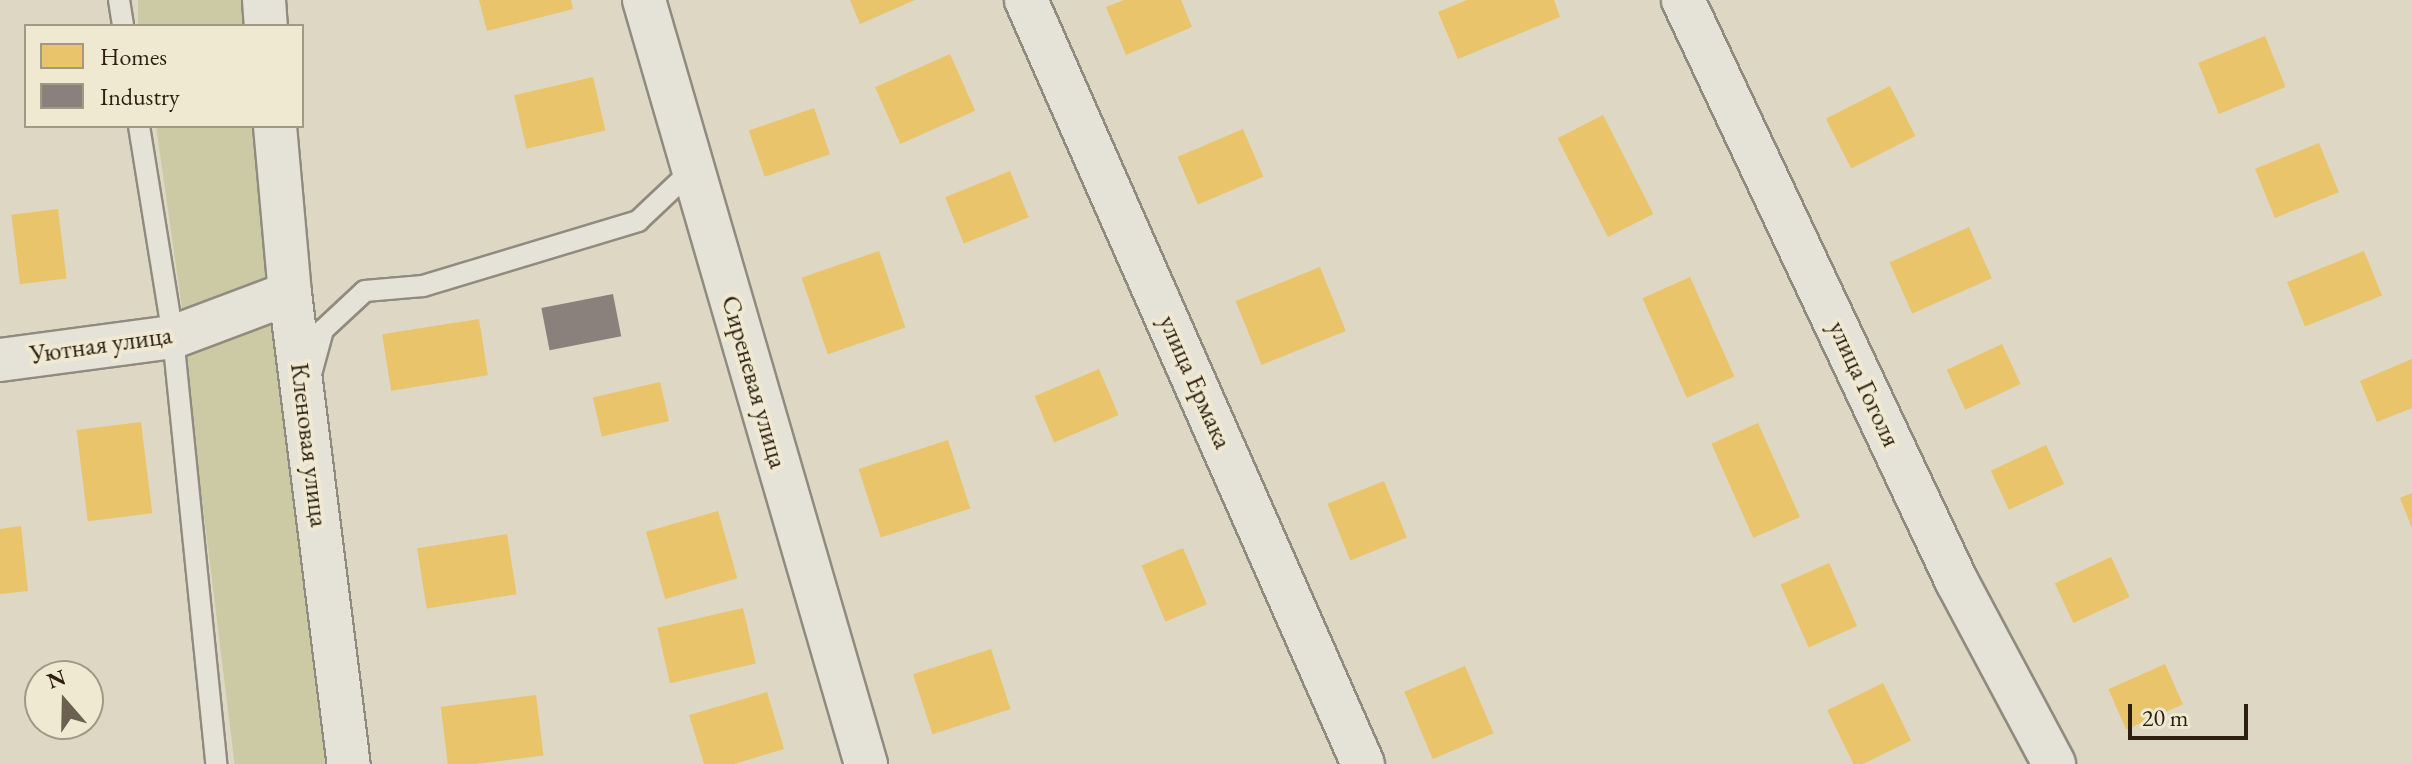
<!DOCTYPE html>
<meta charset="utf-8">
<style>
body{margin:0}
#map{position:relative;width:2412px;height:764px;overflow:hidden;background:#ded7c4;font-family:"EB Garamond",serif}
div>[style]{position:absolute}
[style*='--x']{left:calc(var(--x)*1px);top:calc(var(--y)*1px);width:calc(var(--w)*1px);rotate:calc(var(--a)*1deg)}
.green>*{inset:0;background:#cccaa4;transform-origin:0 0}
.homes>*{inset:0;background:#e9c46a;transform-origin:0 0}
.industry>*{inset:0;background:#8a817c;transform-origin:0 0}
.roads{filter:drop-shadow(2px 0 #908b7f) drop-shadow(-2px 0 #908b7f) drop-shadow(0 2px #908b7f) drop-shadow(0 -2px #908b7f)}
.service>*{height:20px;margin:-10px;padding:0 10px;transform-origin:10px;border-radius:10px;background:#e5e2d8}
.minor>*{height:42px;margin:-21px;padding:0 21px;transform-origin:21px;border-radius:21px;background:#e5e2d8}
span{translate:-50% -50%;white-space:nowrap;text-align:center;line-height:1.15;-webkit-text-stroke:8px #f0e9d2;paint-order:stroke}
.street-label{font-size:26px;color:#2e2011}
.legend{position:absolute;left:24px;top:24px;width:280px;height:104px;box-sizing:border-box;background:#f0e9d2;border:2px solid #a29985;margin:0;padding:10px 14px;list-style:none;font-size:24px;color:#2e2011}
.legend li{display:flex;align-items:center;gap:16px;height:40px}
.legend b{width:40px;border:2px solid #a29985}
.north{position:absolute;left:24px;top:660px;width:80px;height:80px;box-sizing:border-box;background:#f0e9d2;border:2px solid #a29985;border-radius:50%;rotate:340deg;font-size:22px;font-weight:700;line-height:32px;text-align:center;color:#2e2011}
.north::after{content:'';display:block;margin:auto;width:28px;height:36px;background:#6c6050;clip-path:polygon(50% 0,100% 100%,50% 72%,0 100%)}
.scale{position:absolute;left:2128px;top:704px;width:120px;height:36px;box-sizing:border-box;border:4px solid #2e2011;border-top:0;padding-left:10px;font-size:24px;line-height:28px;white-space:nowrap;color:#2e2011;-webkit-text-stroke:6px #f0e9d2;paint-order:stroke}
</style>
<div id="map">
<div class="green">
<i style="left:138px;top:0;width:106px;height:26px"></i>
<i style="clip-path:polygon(156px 126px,260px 126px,279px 277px,183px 315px)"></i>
<i style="left:283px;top:305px;width:462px;height:104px;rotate:83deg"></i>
</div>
<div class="homes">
<i style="clip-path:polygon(479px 0,571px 0,573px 9px,487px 31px)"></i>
<i style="clip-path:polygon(850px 0,915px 0,860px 24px)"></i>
<i style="clip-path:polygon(1124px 0,1181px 0,1192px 27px,1126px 55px,1106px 7px)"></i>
<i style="clip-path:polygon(1467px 0,1554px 0,1560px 17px,1458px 59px,1438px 12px)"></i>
<i style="left:2265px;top:36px;width:55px;height:72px;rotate:68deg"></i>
<i style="left:950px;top:54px;width:62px;height:82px;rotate:66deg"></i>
<i style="left:593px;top:77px;width:55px;height:81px;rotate:77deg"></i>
<i style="left:1890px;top:86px;width:56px;height:72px;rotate:63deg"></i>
<i style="left:814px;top:108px;width:49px;height:69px;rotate:71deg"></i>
<i style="left:1603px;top:115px;width:111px;height:51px;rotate:63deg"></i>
<i style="left:1243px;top:129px;width:52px;height:71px;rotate:67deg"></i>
<i style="left:2319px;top:143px;width:53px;height:69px;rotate:68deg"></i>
<i style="left:1010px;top:171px;width:50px;height:70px;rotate:68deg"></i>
<i style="left:58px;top:209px;width:70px;height:47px;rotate:83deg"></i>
<i style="left:1969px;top:227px;width:56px;height:87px;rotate:66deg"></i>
<i style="left:879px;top:251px;width:81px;height:82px;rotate:71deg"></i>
<i style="left:2364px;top:251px;width:48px;height:83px;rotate:68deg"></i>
<i style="left:1320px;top:267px;width:69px;height:91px;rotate:68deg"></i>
<i style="left:1690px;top:277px;width:109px;height:52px;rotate:66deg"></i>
<i style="left:479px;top:319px;width:57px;height:98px;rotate:81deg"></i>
<i style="left:2002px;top:344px;width:44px;height:61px;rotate:65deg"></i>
<i style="clip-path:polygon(2412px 359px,2412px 408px,2377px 422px,2360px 381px)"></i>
<i style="left:1099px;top:369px;width:50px;height:70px;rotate:67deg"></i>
<i style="left:660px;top:382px;width:40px;height:69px;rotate:77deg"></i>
<i style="left:141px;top:422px;width:92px;height:65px;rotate:83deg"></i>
<i style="left:1758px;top:423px;width:103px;height:51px;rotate:66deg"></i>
<i style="left:948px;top:440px;width:72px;height:94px;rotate:72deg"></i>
<i style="left:2046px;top:445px;width:43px;height:61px;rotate:65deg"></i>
<i style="left:1384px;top:481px;width:61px;height:61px;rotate:68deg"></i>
<i style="clip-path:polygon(2412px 493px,2412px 528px,2400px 498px)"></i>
<i style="left:718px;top:511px;width:70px;height:75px;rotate:74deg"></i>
<i style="clip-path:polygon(21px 526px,28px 591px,0 594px,0 529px)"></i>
<i style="left:507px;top:534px;width:61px;height:91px;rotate:81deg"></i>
<i style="left:1183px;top:548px;width:61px;height:45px;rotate:67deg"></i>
<i style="left:2111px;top:557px;width:44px;height:62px;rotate:65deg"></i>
<i style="left:1829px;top:563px;width:69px;height:53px;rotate:66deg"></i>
<i style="left:743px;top:608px;width:57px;height:88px;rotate:77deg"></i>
<i style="left:991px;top:649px;width:63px;height:82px;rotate:72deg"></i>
<i style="left:2165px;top:664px;width:44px;height:62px;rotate:66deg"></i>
<i style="left:1465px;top:666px;width:73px;height:66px;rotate:67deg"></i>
<i style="left:1883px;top:683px;width:64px;height:62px;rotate:64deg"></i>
<i style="clip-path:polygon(767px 692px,784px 749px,734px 764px,704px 764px,689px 715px)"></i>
<i style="left:536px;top:695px;width:61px;height:96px;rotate:83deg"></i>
</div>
<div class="industry">
<i style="left:613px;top:294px;width:43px;height:73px;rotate:79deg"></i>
</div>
<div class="roads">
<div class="service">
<i style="--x:119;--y:0;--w:26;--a:81"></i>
<i style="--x:139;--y:126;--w:214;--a:80.8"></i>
<i style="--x:173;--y:337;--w:429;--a:84.2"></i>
<i style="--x:311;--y:374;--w:46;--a:-74.7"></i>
<i style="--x:323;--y:330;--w:57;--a:-42.9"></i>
<i style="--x:365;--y:291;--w:58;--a:-4.9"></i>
<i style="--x:423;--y:286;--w:225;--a:-16.8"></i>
<i style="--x:638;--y:221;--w:74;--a:-43.4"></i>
</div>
<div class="minor">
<i style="--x:264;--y:0;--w:26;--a:86"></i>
<i style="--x:644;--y:0;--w:796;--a:73.8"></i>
<i style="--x:1026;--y:0;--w:835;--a:66.2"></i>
<i style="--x:1683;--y:0;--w:643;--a:64.79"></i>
<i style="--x:1957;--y:582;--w:206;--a:61.9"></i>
<i style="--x:275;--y:126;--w:168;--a:84.9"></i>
<i style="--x:290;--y:293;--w:475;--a:82.9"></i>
<i style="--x:0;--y:360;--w:175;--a:-7.6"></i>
<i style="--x:173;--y:337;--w:125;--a:-20.6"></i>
</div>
</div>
<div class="street-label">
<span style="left:101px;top:345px;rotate:-8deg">Уютная улица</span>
<span style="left:754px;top:382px;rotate:74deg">Сиреневая улица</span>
<span style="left:1195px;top:382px;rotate:66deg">улица Ермака</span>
<span style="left:1864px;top:384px;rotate:65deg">улица Гоголя</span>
<span style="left:309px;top:445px;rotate:83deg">Кленовая улица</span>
</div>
<ul class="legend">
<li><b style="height:22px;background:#e9c46a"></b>Homes</li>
<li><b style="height:22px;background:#8a817c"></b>Industry</li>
</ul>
<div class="north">N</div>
<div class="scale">20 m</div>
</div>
